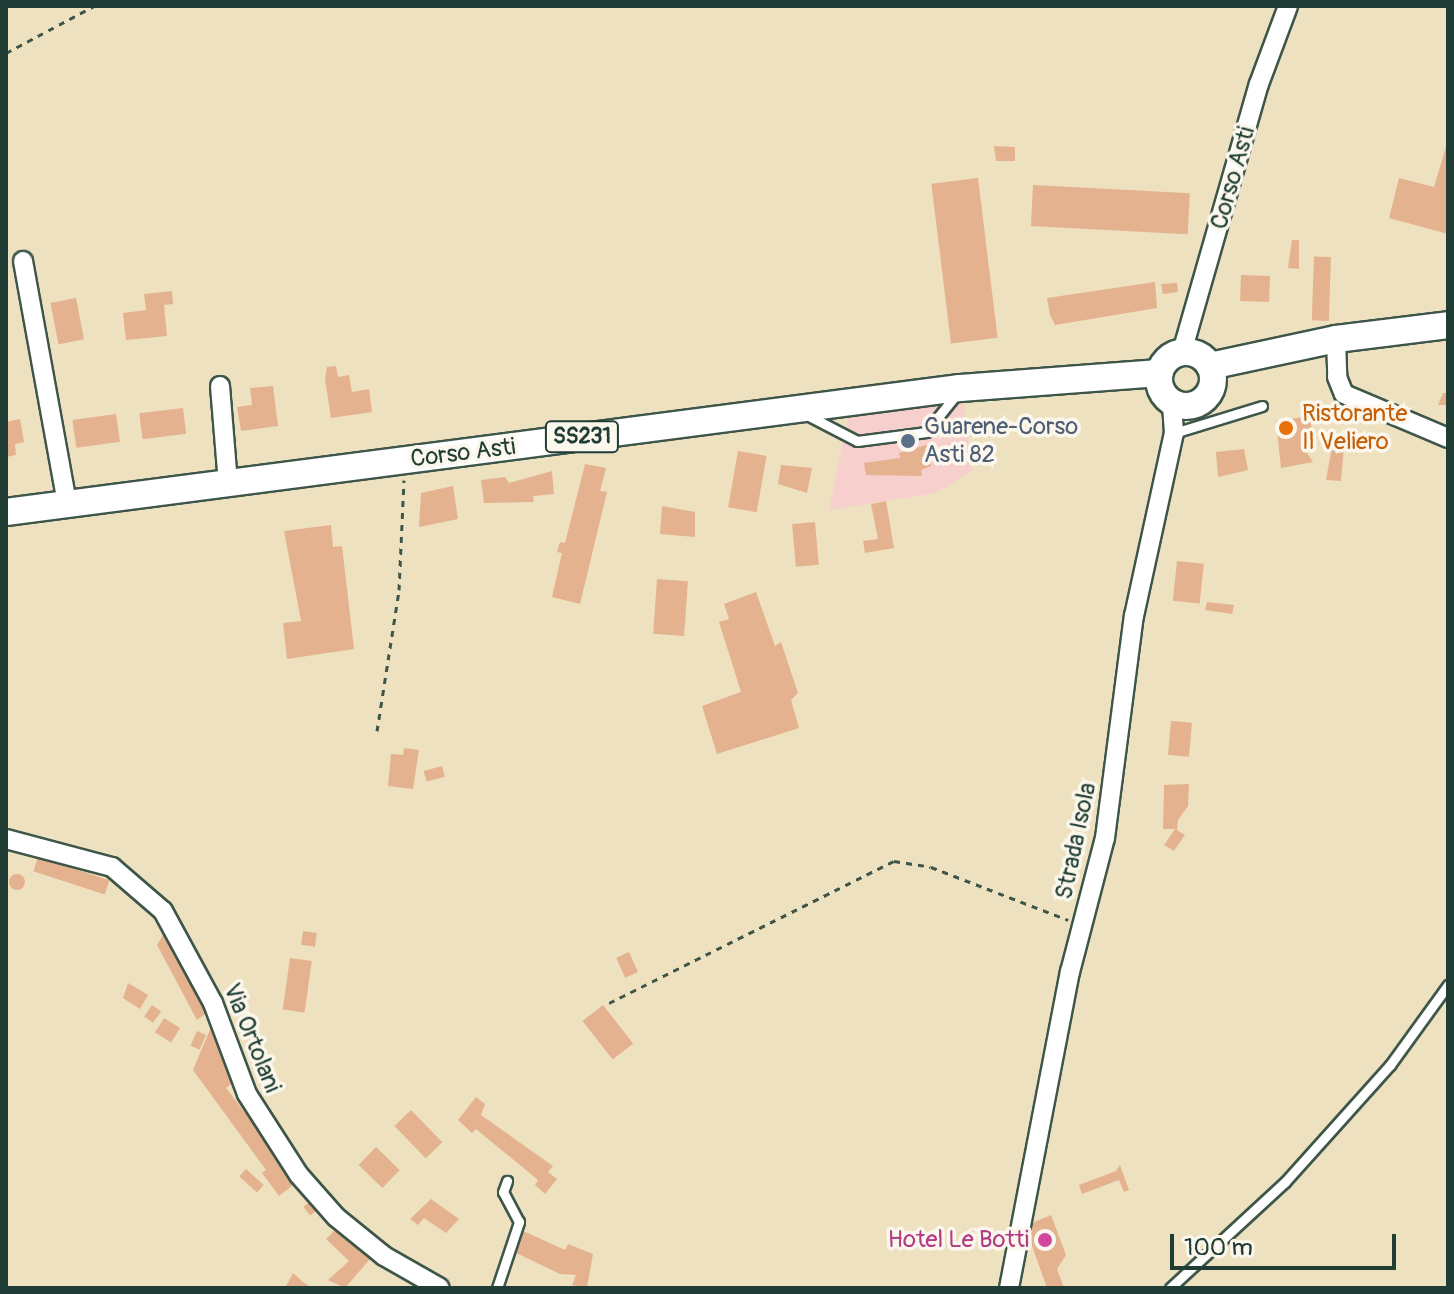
<!DOCTYPE html>
<style>
body{margin:0}
#map{position:relative;width:1454px;height:1294px;overflow:hidden;background:#ede1c0;font-family:Pangolin,sans-serif}
div>[style]{position:absolute}
[style*='--x']{left:calc(var(--x)*1px);top:calc(var(--y)*1px);width:calc(var(--w)*1px);rotate:calc(var(--a)*1deg)}
.built>*{inset:0;background:#f7d0ce}
.building>*{inset:0;background:#e5b28f;transform-origin:0 0}
.round{border-radius:50%}
.path>*{height:3px;margin-top:-1.5px;transform-origin:0;background:repeating-linear-gradient(90deg,#3e5649 0 6px,transparent 0 12px)}
.roads{filter:drop-shadow(2px 0 #3e5649) drop-shadow(-2px 0 #3e5649) drop-shadow(0 2px #3e5649) drop-shadow(0 -2px #3e5649)}
.lane>*{height:9px;margin:-4.5px;padding:0 4.5px;transform-origin:4.5px;border-radius:4.5px;background:#fff}
.street>*{height:18px;margin:-9px;padding:0 9px;transform-origin:9px;border-radius:9px;background:#fff}
.primary>*{height:26px;margin:-13px;padding:0 13px;transform-origin:13px;border-radius:13px;background:#fff}
.primary>.ring{margin:-13px;padding:0;box-sizing:content-box;background:none;border:26px solid #fff;border-radius:50%}
.dots>*{width:22px;height:22px;translate:-50% -50%;box-sizing:border-box;border:4px solid #fbf7ec;border-radius:50%}
span{translate:-50% -50%;white-space:nowrap;text-align:center;line-height:1.15;-webkit-text-stroke:7px #fbf7ec;paint-order:stroke}
.shield-label span{padding:2px 6px;background:#fbf7ec;border:2px solid;border-radius:6px;-webkit-text-stroke-width:0}
.shield-label{font-size:22px;color:#1f3d34;font-weight:700}
.street-label{font-size:24px;color:#1f3d34}
.food-label{font-size:24px;color:#c56008}
.left{translate:0 -50%;text-align:left}
.service-label{font-size:24px;color:#4e5e75}
.hotel-label{font-size:24px;color:#b23c85}
.right{translate:-100% -50%;text-align:right}
.frame{position:absolute;inset:0;border:8px solid #1f3d34;pointer-events:none}
.scale{position:absolute;left:1170px;top:1234px;width:226px;height:36px;box-sizing:border-box;border:4px solid #1f3d34;border-top:0;padding-left:10px;font-size:24px;line-height:28px;white-space:nowrap;color:#1f3d34;-webkit-text-stroke:6px #fbf7ec;paint-order:stroke}
</style>
<div id="map">
<div class="built">
<i style="clip-path:polygon(963px 398px,972px 471px,936px 493px,829px 510px,849px 412px)"></i>
</div>
<div class="building">
<i style="clip-path:polygon(1448px 140px,1448px 234px,1389px 218px,1399px 178px,1434px 187px)"></i>
<i style="clip-path:polygon(994px 146px,1015px 147px,1015px 161px,996px 161px)"></i>
<i style="left:978px;top:178px;width:161px;height:47px;rotate:83deg"></i>
<i style="left:1033px;top:185px;width:157px;height:41px;rotate:3deg"></i>
<i style="clip-path:polygon(1292px 240px,1299px 240px,1299px 269px,1288px 268px)"></i>
<i style="left:1331px;top:257px;width:64px;height:17px;rotate:92deg"></i>
<i style="left:1241px;top:275px;width:29px;height:26px;rotate:2deg"></i>
<i style="clip-path:polygon(1155px 282px,1157px 308px,1055px 325px,1050px 315px,1047px 298px)"></i>
<i style="clip-path:polygon(1177px 283px,1178px 292px,1163px 294px,1161px 284px)"></i>
<i style="clip-path:polygon(172px 291px,173px 304px,164px 305px,167px 336px,126px 340px,123px 313px,146px 310px,144px 294px)"></i>
<i style="left:76px;top:298px;width:42px;height:26px;rotate:79deg"></i>
<i style="clip-path:polygon(336px 366px,338px 377px,349px 375px,352px 392px,369px 389px,372px 412px,331px 418px,325px 379px,327px 367px)"></i>
<i style="clip-path:polygon(273px 386px,278px 426px,241px 431px,237px 407px,252px 405px,250px 388px)"></i>
<i style="clip-path:polygon(1443px 393px,1448px 393px,1448px 405px,1438px 405px)"></i>
<i style="left:183px;top:408px;width:26px;height:44px;rotate:83deg"></i>
<i style="left:116px;top:414px;width:28px;height:44px;rotate:82deg"></i>
<i style="clip-path:polygon(1310px 416px,1312px 431px,1304px 433px,1309px 436px,1307px 453px,1313px 462px,1281px 468px,1276px 421px)"></i>
<i style="clip-path:polygon(20px 419px,24px 442px,15px 444px,16px 455px,6px 457px,6px 422px)"></i>
<i style="clip-path:polygon(929px 444px,931px 466px,921px 470px,922px 476px,866px 475px,864px 463px,900px 458px,899px 453px)"></i>
<i style="clip-path:polygon(1332px 447px,1344px 447px,1341px 481px,1326px 480px)"></i>
<i style="clip-path:polygon(1244px 449px,1248px 470px,1218px 477px,1216px 452px)"></i>
<i style="left:738px;top:451px;width:29px;height:57px;rotate:10deg"></i>
<i style="clip-path:polygon(585px 464px,606px 468px,600px 491px,607px 492px,580px 604px,552px 597px,562px 553px,557px 552px,560px 542px,565px 543px)"></i>
<i style="clip-path:polygon(781px 465px,812px 468px,807px 493px,778px 484px)"></i>
<i style="clip-path:polygon(552px 471px,554px 494px,533px 496px,534px 502px,484px 503px,481px 480px,505px 477px,509px 483px)"></i>
<i style="clip-path:polygon(453px 486px,458px 519px,419px 527px,421px 493px)"></i>
<i style="clip-path:polygon(886px 501px,894px 548px,865px 553px,863px 541px,878px 539px,871px 504px)"></i>
<i style="clip-path:polygon(662px 506px,695px 512px,695px 537px,660px 534px)"></i>
<i style="left:815px;top:522px;width:43px;height:23px;rotate:85deg"></i>
<i style="clip-path:polygon(331px 525px,333px 547px,342px 546px,354px 649px,287px 659px,283px 623px,301px 621px,284px 531px)"></i>
<i style="left:1177px;top:561px;width:27px;height:40px;rotate:6deg"></i>
<i style="left:657px;top:579px;width:31px;height:55px;rotate:4deg"></i>
<i style="clip-path:polygon(756px 592px,775px 646px,781px 642px,798px 693px,791px 700px,799px 728px,717px 754px,702px 706px,741px 692px,719px 622px,729px 619px,724px 604px)"></i>
<i style="clip-path:polygon(1207px 602px,1234px 605px,1232px 614px,1205px 610px)"></i>
<i style="left:1171px;top:721px;width:21px;height:34px;rotate:5deg"></i>
<i style="clip-path:polygon(404px 748px,419px 750px,413px 789px,388px 786px,391px 754px,403px 755px)"></i>
<i style="left:442px;top:766px;width:11px;height:19px;rotate:75deg"></i>
<i style="clip-path:polygon(1189px 784px,1188px 806px,1178px 820px,1177px 830px,1185px 835px,1174px 851px,1164px 845px,1175px 829px,1163px 829px,1164px 785px)"></i>
<i style="left:38px;top:857px;width:75px;height:15px;rotate:18deg"></i>
<i class="round" style="left:9px;top:874px;width:16px;height:16px"></i>
<i style="clip-path:polygon(166px 930px,210px 1011px,197px 1020px,157px 945px)"></i>
<i style="left:303px;top:931px;width:14px;height:14px;rotate:8deg"></i>
<i style="left:629px;top:952px;width:22px;height:14px;rotate:66deg"></i>
<i style="left:290px;top:958px;width:22px;height:52px;rotate:8deg"></i>
<i style="clip-path:polygon(128px 983px,148px 995px,140px 1009px,123px 998px)"></i>
<i style="left:152px;top:1005px;width:11px;height:14px;rotate:34deg"></i>
<i style="left:603px;top:1005px;width:49px;height:26px;rotate:52deg"></i>
<i style="left:164px;top:1018px;width:19px;height:17px;rotate:32deg"></i>
<i style="clip-path:polygon(214px 1020px,232px 1083px,226px 1088px,298px 1181px,279px 1196px,262px 1173px,266px 1170px,193px 1070px)"></i>
<i style="left:197px;top:1031px;width:10px;height:16px;rotate:24deg"></i>
<i style="clip-path:polygon(476px 1097px,485px 1104px,481px 1115px,553px 1166px,548px 1172px,557px 1179px,545px 1194px,535px 1185px,538px 1180px,476px 1129px,472px 1133px,458px 1120px)"></i>
<i style="left:411px;top:1110px;width:45px;height:23px;rotate:46deg"></i>
<i style="left:376px;top:1147px;width:33px;height:25px;rotate:44deg"></i>
<i style="clip-path:polygon(1120px 1165px,1129px 1190px,1124px 1192px,1119px 1180px,1082px 1194px,1079px 1185px,1116px 1171px)"></i>
<i style="left:246px;top:1169px;width:24px;height:10px;rotate:42deg"></i>
<i style="clip-path:polygon(431px 1199px,459px 1219px,446px 1233px,424px 1218px,418px 1225px,410px 1219px)"></i>
<i style="left:312px;top:1200px;width:11px;height:11px;rotate:52deg"></i>
<i style="clip-path:polygon(1051px 1215px,1066px 1255px,1057px 1269px,1064px 1288px,1047px 1288px,1025px 1226px)"></i>
<i style="clip-path:polygon(335px 1230px,370px 1259px,345px 1288px,328px 1280px,349px 1261px,326px 1239px)"></i>
<i style="clip-path:polygon(521px 1230px,565px 1250px,568px 1244px,593px 1254px,587px 1288px,572px 1285px,576px 1275px,560px 1274px,512px 1251px)"></i>
<i style="clip-path:polygon(293px 1273px,303px 1282px,312px 1288px,285px 1288px)"></i>
</div>
<div class="path">
<i style="--x:6;--y:53;--w:100;--a:-28.1"></i>
<i style="--x:377;--y:731;--w:143;--a:-81.1"></i>
<i style="--x:399;--y:590;--w:110;--a:-87.4"></i>
<i style="--x:609;--y:1003;--w:318;--a:-26.5"></i>
<i style="--x:894;--y:861;--w:37;--a:9"></i>
<i style="--x:931;--y:867;--w:147;--a:21.1"></i>
</div>
<div class="roads">
<div class="lane">
<i style="--x:807;--y:415;--w:56;--a:27.5"></i>
<i style="--x:857;--y:441;--w:70;--a:-7.4"></i>
<i style="--x:926;--y:432;--w:46;--a:-51.1"></i>
<i style="--x:1174;--y:433;--w:92;--a:-17.1"></i>
<i style="--x:497;--y:1288;--w:70;--a:-71.6"></i>
<i style="--x:519;--y:1222;--w:34;--a:-118"></i>
<i style="--x:503;--y:1192;--w:12;--a:-70"></i>
<i style="--x:1170;--y:1288;--w:156;--a:-42.7"></i>
<i style="--x:1285;--y:1182;--w:157;--a:-48.1"></i>
<i style="--x:1390;--y:1065;--w:99;--a:-54.1"></i>
</div>
<div class="street">
<i style="--x:23;--y:261;--w:247;--a:79.7"></i>
<i style="--x:1336;--y:339;--w:38;--a:88"></i>
<i style="--x:1337;--y:377;--w:18;--a:68"></i>
<i style="--x:1344;--y:394;--w:113;--a:22.9"></i>
<i style="--x:1182;--y:352;--w:279;--a:-74"></i>
<i style="--x:1259;--y:84;--w:83;--a:-69.6"></i>
<i style="--x:220;--y:386;--w:97;--a:85.3"></i>
<i style="--x:6;--y:839;--w:110;--a:14.8"></i>
<i style="--x:112;--y:867;--w:67;--a:40.8"></i>
<i style="--x:163;--y:911;--w:105;--a:61.5"></i>
<i style="--x:213;--y:1003;--w:97;--a:69.5"></i>
<i style="--x:247;--y:1094;--w:96;--a:57.3"></i>
<i style="--x:299;--y:1175;--w:56;--a:48.6"></i>
<i style="--x:336;--y:1217;--w:62;--a:39.1"></i>
<i style="--x:384;--y:1256;--w:64;--a:29.7"></i>
<i style="--x:1009;--y:1288;--w:322;--a:-79.1"></i>
<i style="--x:1070;--y:972;--w:138;--a:-75.4"></i>
<i style="--x:1105;--y:838;--w:224;--a:-82.6"></i>
<i style="--x:1134;--y:616;--w:187;--a:-77.7"></i>
<i style="--x:1174;--y:433;--w:30;--a:-94"></i>
</div>
<div class="primary">
<i class="ring" style="left:1159px;top:352px;width:28px;height:28px"></i>
<i style="--x:1210;--y:366;--w:129;--a:-12.1"></i>
<i style="--x:1336;--y:339;--w:113;--a:-7.1"></i>
<i style="--x:6;--y:512;--w:962;--a:-7.41"></i>
<i style="--x:960;--y:388;--w:200;--a:-4.3"></i>
</div>
</div>
<div class="dots">
<i style="left:1286px;top:428px;background:#e8710a"></i>
<i style="left:908px;top:441px;background:#5c6f8a"></i>
<i style="left:1045px;top:1240px;background:#d1479c"></i>
</div>
<div class="shield-label">
<span style="left:582px;top:437px">SS231</span>
</div>
<div class="street-label">
<span style="left:1233px;top:178px;rotate:-74deg">Corso Asti</span>
<span style="left:463px;top:453px;rotate:-7deg">Corso Asti</span>
<span style="left:1076px;top:841px;rotate:-78deg">Strada Isola</span>
<span style="left:252px;top:1038px;rotate:68deg">Via Ortolani</span>
</div>
<div class="food-label">
<span class="left" style="left:1302px;top:428px">Ristorante<br>Il Veliero</span>
</div>
<div class="service-label">
<span class="left" style="left:924px;top:441px">Guarene-Corso<br>Asti 82</span>
</div>
<div class="hotel-label">
<span class="right" style="left:1029px;top:1240px">Hotel Le Botti</span>
</div>
<div class="frame"></div>
<div class="scale">100 m</div>
</div>
